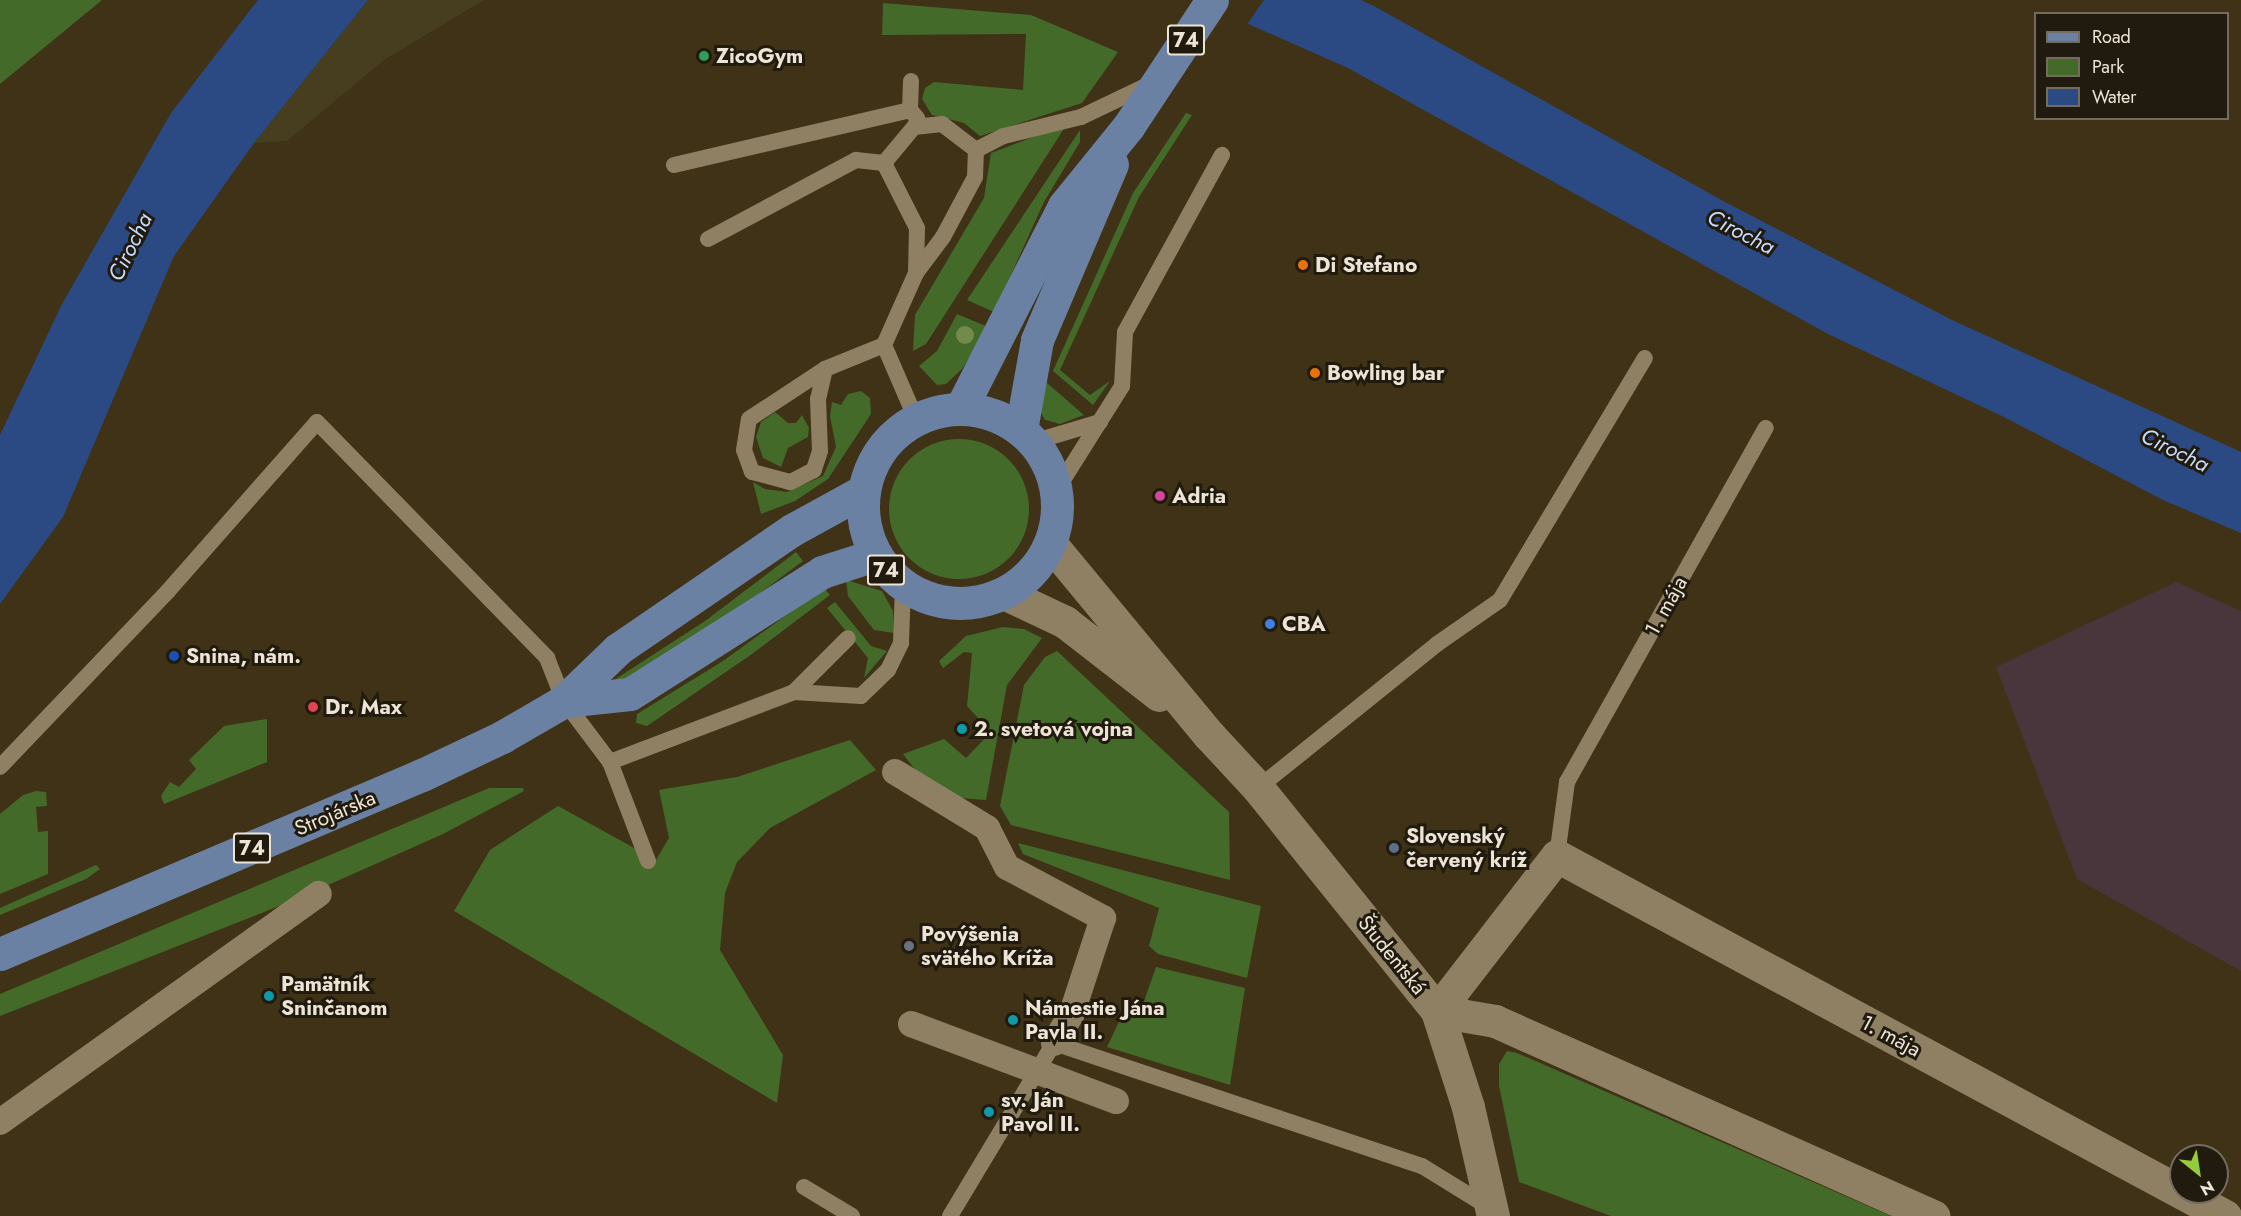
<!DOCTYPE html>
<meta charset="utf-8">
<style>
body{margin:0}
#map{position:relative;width:2241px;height:1216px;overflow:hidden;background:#3f3216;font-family:Jost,sans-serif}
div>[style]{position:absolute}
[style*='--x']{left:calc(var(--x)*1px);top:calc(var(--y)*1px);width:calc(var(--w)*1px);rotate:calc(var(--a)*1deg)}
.education>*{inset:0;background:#49353c}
.green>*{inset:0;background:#446a29}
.round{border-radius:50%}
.sand>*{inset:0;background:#473e1f}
.water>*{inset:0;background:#2b4a84}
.pier>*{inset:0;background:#3f3216}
.service>*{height:16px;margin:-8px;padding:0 8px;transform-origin:8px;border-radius:8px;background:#8f8063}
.pedestrian>*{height:26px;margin:-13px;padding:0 13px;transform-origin:13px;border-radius:13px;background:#8f8063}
.minor>*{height:33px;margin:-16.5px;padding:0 16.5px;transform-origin:16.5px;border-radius:16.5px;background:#8f8063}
.primary>*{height:33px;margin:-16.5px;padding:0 16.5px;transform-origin:16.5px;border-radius:16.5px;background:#6b81a3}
.primary>.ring{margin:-16.5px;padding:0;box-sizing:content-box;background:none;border:33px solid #6b81a3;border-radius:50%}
.trees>*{width:18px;height:18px;margin:-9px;border-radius:50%;background:#728b4c}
.dots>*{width:16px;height:16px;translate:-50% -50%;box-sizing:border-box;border:3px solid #211b0f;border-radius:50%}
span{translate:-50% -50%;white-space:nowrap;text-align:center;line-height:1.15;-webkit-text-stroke:6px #211b0f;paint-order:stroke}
.shield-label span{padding:2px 4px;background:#211b0f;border:2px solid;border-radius:4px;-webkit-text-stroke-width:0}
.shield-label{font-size:20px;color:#ede4d5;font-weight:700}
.poi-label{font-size:21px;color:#ede4d5;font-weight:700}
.left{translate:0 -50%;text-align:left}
.street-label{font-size:21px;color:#ede4d5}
.water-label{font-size:22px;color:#c7dbfe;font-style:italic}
.legend{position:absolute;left:2034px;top:12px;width:195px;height:108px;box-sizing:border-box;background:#211b0f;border:2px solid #736b5e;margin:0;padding:8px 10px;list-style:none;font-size:18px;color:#ede4d5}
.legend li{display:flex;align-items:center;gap:12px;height:30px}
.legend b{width:30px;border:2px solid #736b5e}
.north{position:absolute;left:2169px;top:1144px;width:60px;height:60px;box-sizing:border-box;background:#211b0f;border:2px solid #736b5e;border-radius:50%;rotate:150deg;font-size:16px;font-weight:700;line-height:24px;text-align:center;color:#ede4d5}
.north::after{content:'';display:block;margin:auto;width:21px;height:27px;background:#95cc3b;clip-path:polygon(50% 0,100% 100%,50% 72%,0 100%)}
</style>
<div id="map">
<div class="education">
<i style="clip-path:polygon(2176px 582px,2241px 611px,2241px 971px,2077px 879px,1996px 667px)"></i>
</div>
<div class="green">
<i style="clip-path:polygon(0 0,102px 0,0 84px)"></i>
<i style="clip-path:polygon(883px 3px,1031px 15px,1118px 52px,1082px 103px,980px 136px,964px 123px,932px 115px,922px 99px,925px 88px,934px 82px,1023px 90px,1026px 34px,882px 35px)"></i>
<i style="clip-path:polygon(1186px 113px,1192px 115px,1139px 197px,1060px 370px,1090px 395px,1110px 381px,1093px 405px,1053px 371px,1133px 193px)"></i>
<i style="clip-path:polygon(1067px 124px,926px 344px,913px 351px,915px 315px,984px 198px,991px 153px)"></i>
<i style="clip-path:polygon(1080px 130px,1080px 142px,1044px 202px,994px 312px,967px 300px)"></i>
<i style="clip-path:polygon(957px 314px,988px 327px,962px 369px,946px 384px,937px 385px,919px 366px,937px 351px)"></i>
<i style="clip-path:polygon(1040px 377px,1084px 415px,1060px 424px,1045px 420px,1038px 407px)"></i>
<i style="clip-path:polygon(861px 391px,870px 398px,871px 414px,828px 479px,795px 501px,761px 514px,753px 482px,765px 489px,787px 492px,823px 476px,836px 447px,830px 416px,832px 402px,841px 405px,848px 394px)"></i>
<i style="clip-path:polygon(775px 412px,788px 423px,796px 423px,802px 415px,809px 428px,808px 437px,788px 448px,781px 467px,763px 458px,756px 437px,761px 422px)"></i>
<i class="round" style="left:889px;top:439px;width:140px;height:140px"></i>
<i style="clip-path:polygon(796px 552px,803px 561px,741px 607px,620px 685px,611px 682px,705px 621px)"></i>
<i style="clip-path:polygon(846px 580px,882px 591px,893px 611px,894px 633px,874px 630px,848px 596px)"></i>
<i style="clip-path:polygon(824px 588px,830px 595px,752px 654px,647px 726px,636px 723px,637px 714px,723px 661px)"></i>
<i style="clip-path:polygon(835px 602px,871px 646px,887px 651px,864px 678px,868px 658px,827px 608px)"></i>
<i style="clip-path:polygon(1003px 627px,1024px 629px,1042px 638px,1007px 685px,986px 800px,960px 798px,924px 781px,903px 754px,944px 739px,966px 758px,991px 732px,967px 706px,972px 653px,964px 652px,943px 668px,939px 661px,966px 636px)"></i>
<i style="clip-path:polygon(1057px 651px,1229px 812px,1230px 880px,1011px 825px,1000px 806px,1024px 685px,1045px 657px)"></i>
<i style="clip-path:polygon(267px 719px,267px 762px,164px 804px,161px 796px,170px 782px,179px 787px,196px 769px,189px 760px,224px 726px)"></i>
<i style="clip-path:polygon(850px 740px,876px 770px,770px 828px,737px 862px,725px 893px,720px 950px,783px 1055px,777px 1103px,454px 911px,490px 850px,558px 806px,656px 860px,669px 838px,659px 790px,737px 777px)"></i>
<i style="clip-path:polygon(489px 788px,523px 788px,524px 791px,443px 834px,292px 901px,0 1016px,0 994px)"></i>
<i style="clip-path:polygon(36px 791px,46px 792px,47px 806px,36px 807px,38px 832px,48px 831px,48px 874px,0 894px,0 814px,23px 795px)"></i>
<i style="clip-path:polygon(1018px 843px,1261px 906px,1247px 978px,1158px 954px,1149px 946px,1159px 908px,1023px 854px)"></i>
<i style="clip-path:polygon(96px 865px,100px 869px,86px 879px,0 915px,0 908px)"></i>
<i style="clip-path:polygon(1156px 967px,1245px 988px,1230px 1085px,1107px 1047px,1126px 1007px,1141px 1010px)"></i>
<i style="clip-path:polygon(1507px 1051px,1517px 1053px,1891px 1216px,1611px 1216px,1519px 1182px,1499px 1086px,1499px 1064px)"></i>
</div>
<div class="sand">
<i style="clip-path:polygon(368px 0,484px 0,384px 60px,287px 141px,254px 143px)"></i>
</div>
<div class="water">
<i style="clip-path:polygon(258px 0,368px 0,254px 143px,174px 256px,63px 517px,0 604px,0 435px,62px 304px,171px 113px)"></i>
<i style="clip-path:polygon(1194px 0,1361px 0,1374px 6px,1725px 202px,1952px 320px,2241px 452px,2241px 533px,2163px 500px,2004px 417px,1828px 334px,1348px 68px)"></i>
</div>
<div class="pier">
<i style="clip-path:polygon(1191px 0,1264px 0,1246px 26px)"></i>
</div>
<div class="service">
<i style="--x:911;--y:81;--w:29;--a:92"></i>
<i style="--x:910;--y:110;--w:11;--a:49"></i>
<i style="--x:976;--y:150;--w:31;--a:-27"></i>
<i style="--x:1004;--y:136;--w:79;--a:-13.9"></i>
<i style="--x:1081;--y:117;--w:76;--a:-25.6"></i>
<i style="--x:674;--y:165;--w:242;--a:-13.1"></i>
<i style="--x:708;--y:239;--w:168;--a:-28.1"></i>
<i style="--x:856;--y:160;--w:28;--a:6"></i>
<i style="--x:825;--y:369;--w:31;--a:103"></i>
<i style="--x:818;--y:399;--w:52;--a:87.8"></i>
<i style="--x:820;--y:451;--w:20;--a:108"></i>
<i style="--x:814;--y:470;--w:27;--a:153"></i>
<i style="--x:790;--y:482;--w:39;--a:-165"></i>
<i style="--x:752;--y:472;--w:23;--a:-110"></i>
<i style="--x:744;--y:450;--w:31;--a:-81"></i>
<i style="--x:749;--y:419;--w:91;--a:-33.3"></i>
<i style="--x:825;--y:369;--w:64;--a:-22.1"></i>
<i style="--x:916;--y:419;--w:81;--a:-113.4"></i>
<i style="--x:884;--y:345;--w:79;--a:-66"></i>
<i style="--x:916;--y:273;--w:45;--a:-53.1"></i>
<i style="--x:943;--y:237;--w:68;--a:-61.9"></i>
<i style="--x:975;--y:177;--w:27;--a:-88"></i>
<i style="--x:976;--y:150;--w:43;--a:-142.6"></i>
<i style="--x:942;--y:124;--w:28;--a:174"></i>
<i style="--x:914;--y:127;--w:47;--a:129.8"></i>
<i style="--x:884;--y:163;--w:73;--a:63.1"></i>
<i style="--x:917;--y:228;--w:45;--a:91.3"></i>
<i style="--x:1033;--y:442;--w:70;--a:-16.6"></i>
<i style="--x:1056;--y:491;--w:124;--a:-57.8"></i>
<i style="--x:1122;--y:386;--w:54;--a:-86.8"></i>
<i style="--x:1125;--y:332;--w:202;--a:-61.3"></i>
<i style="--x:794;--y:692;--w:67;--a:3.4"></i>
<i style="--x:861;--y:696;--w:37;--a:-44"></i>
<i style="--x:888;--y:670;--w:30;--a:-64"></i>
<i style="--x:901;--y:643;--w:57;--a:-88"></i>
<i style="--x:610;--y:762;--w:106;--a:69"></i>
<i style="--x:0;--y:767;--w:243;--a:-46.3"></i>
<i style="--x:168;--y:591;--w:225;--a:-48.6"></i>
<i style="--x:317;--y:422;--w:330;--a:45.7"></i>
<i style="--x:547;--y:658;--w:46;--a:68.4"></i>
<i style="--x:564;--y:701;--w:76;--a:53"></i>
<i style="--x:610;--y:762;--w:197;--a:-20.8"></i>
<i style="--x:794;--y:692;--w:76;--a:-45"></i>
<i style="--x:1258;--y:788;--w:230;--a:-38.8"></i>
<i style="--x:1437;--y:644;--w:77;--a:-34.9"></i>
<i style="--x:1500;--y:600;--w:282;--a:-59.1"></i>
<i style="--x:1557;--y:856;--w:75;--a:-82.3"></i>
<i style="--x:1567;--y:782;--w:406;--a:-60.7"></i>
<i style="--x:804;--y:1187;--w:56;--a:31.1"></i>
<i style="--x:950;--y:1216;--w:202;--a:-59"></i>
<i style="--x:1054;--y:1043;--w:388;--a:18.5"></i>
<i style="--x:1422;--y:1166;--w:80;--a:31.7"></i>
</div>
<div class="pedestrian">
<i style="--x:895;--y:772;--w:108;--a:31.3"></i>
<i style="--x:987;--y:828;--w:44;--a:62.9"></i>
<i style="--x:1007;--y:867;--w:109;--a:28"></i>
<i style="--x:1103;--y:918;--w:100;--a:108.1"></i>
<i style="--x:1072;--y:1013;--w:35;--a:121"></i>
<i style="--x:911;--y:1024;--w:219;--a:20.6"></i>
<i style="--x:0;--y:1122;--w:392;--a:-35.6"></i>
</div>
<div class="minor">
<i style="--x:1050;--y:543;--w:249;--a:50.4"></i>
<i style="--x:1209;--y:735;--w:72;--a:47.2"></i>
<i style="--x:1258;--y:788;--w:286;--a:51.2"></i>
<i style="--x:1437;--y:1011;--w:101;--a:72.1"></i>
<i style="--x:1468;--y:1107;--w:112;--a:77.1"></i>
<i style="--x:1004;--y:593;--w:68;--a:25.4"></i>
<i style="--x:1065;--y:622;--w:119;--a:37.8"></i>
<i style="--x:1437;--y:1011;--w:196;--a:-52.3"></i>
<i style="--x:1557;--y:856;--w:759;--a:28.32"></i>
<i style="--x:1437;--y:1011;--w:59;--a:9.8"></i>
<i style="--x:1495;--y:1021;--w:480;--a:24"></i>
</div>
<div class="primary">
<i style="--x:961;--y:408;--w:227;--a:-63"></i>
<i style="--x:1064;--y:206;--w:102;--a:-51"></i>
<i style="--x:1128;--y:127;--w:152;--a:-56.5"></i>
<i class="ring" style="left:863px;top:409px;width:161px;height:161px"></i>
<i style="--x:1021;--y:430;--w:91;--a:-79.9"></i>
<i style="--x:1037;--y:340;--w:191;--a:-66.9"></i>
<i style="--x:564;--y:701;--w:66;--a:-6.1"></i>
<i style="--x:630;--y:694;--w:227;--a:-32.4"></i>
<i style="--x:822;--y:572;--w:56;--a:-17.8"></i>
<i style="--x:0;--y:954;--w:458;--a:-23"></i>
<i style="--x:422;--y:775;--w:89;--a:-25.4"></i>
<i style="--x:502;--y:737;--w:72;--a:-30.1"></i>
<i style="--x:564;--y:701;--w:75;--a:-43.9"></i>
<i style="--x:618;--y:649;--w:211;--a:-34.4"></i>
<i style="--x:792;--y:530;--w:81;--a:-28.8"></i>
</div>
<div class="trees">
<i style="left:965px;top:335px"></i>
</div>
<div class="dots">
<i style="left:704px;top:56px;background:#2e9e5b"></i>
<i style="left:1303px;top:265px;background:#e8710a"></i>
<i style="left:1315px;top:373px;background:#e8710a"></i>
<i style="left:1160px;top:496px;background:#d1479c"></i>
<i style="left:1270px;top:624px;background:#3f7fe0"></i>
<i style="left:174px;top:656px;background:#1a4fb4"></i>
<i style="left:313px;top:707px;background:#e0444e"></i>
<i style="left:962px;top:729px;background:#0f9aa8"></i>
<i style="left:1394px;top:848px;background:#5c6f8a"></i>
<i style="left:909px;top:946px;background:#6b7280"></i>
<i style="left:269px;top:996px;background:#0f9aa8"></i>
<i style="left:1013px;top:1020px;background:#0f9aa8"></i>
<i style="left:989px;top:1112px;background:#0f9aa8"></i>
</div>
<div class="shield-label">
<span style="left:1186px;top:40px">74</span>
<span style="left:886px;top:570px">74</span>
<span style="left:252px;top:848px">74</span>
</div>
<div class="poi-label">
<span class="left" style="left:716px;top:56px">ZicoGym</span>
<span class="left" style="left:1315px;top:265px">Di Stefano</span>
<span class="left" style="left:1327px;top:373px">Bowling bar</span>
<span class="left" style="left:1172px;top:496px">Adria</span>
<span class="left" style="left:1282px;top:624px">CBA</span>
<span class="left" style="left:186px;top:656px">Snina, nám.</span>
<span class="left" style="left:325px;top:707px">Dr. Max</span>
<span class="left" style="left:974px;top:729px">2. svetová vojna</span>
<span class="left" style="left:1406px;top:848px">Slovenský<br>červený kríž</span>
<span class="left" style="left:921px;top:946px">Povýšenia<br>svätého Kríža</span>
<span class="left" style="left:281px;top:996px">Pamätník<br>Sninčanom</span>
<span class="left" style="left:1025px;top:1020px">Námestie Jána<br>Pavla II.</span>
<span class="left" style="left:1001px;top:1112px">sv. Ján<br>Pavol II.</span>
</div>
<div class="street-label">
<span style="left:1666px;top:606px;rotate:-61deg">1. mája</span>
<span style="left:335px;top:813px;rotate:-23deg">Strojárska</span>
<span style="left:1392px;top:955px;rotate:51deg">Študentská</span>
<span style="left:1891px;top:1036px;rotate:28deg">1. mája</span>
</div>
<div class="water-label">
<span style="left:1741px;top:232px;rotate:27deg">Cirocha</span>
<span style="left:130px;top:247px;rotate:-64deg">Cirocha</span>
<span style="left:2175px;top:450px;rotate:26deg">Cirocha</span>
</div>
<ul class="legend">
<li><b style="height:8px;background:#6b81a3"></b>Road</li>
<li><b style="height:16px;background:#446a29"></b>Park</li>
<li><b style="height:16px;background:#2b4a84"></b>Water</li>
</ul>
<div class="north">N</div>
</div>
